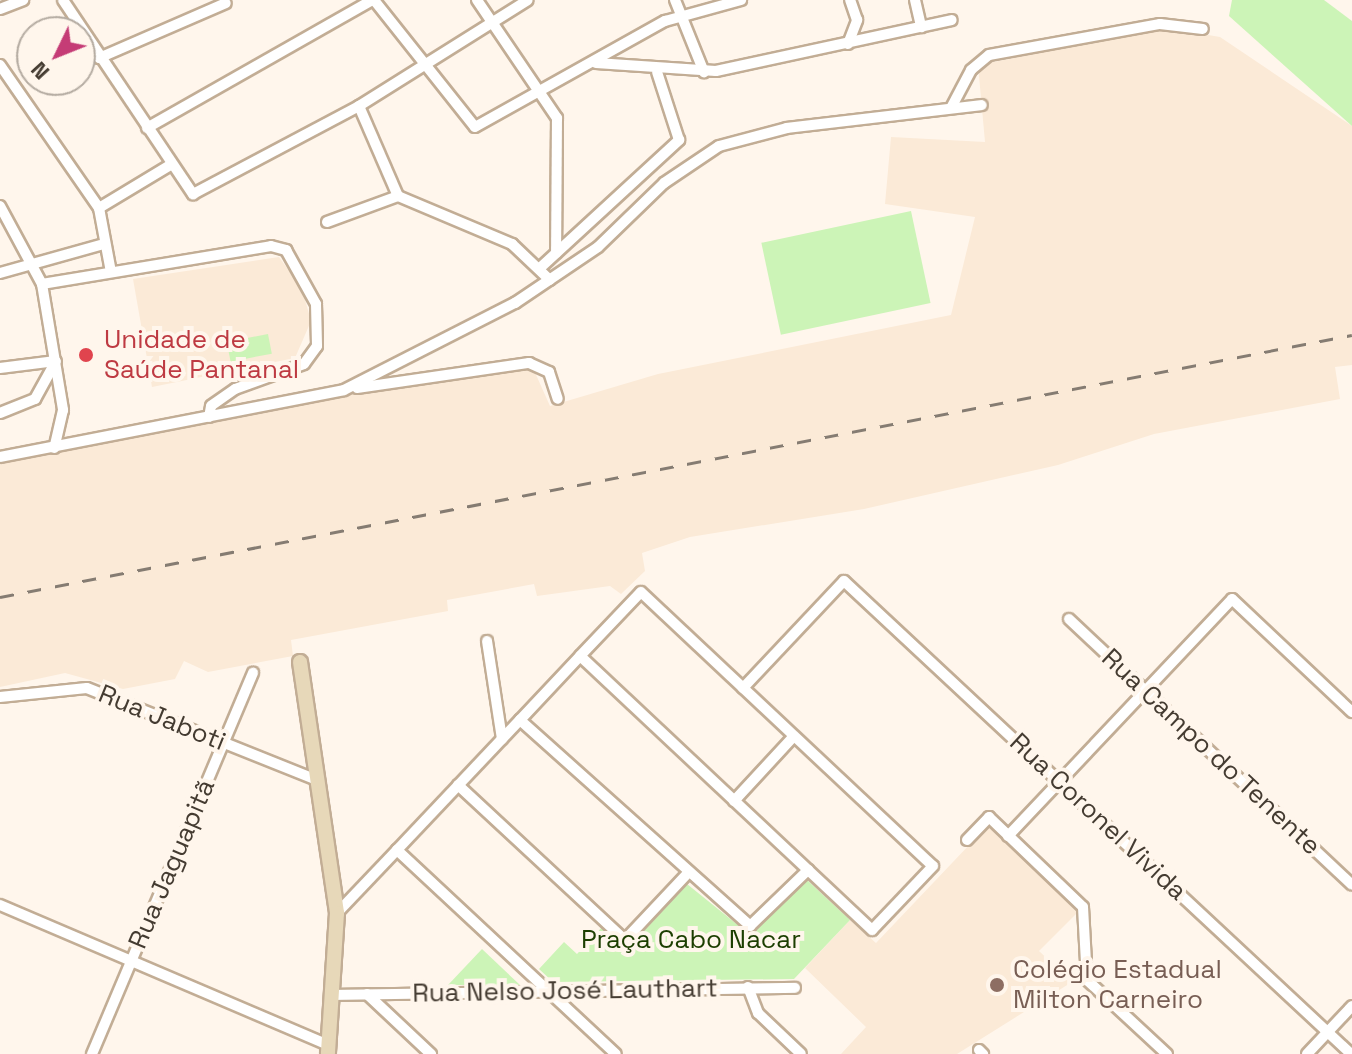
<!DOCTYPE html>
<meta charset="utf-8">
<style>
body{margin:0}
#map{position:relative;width:1352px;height:1054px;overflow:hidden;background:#fff6ec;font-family:"Space Grotesk",sans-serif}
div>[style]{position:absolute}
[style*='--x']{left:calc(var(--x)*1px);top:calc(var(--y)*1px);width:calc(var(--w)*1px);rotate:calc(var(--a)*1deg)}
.built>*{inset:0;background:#fbead7}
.green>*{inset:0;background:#ccf4b7;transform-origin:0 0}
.roads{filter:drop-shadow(2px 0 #c2ad95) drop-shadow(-2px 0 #c2ad95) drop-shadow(0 2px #c2ad95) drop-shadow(0 -2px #c2ad95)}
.street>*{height:10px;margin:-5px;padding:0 5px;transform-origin:5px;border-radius:5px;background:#fff}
.secondary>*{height:14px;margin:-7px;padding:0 7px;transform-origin:7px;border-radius:7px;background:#e7d8b9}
.rail>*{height:3px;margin-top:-1.5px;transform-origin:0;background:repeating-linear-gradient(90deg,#857c72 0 14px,transparent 0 28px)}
.dots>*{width:22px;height:22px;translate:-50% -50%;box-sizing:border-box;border:4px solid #fff6ec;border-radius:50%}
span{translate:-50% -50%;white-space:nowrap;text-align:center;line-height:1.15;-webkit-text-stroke:8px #fff6ec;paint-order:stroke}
.health-label{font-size:26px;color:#be3a42}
.left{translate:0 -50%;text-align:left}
.street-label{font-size:26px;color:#443b31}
.park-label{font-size:26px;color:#1c3e00}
.education-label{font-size:26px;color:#785e54}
.north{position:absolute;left:16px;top:16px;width:80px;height:80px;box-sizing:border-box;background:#fff6ec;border:2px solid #b4aba1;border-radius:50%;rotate:227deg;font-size:22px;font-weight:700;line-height:32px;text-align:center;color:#443b31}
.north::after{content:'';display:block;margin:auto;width:28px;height:36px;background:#c53c76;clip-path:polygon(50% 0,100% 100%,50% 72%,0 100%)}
</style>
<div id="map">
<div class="built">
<i style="clip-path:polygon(1167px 28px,1220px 37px,1352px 126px,1352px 365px,1335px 367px,1340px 399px,1154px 434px,1058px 465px,864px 509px,690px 537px,642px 553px,645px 571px,621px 594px,610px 586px,537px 596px,534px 584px,447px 600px,448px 611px,291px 640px,293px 656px,208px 672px,184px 661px,175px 679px,123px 689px,65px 673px,0 687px,0 463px,346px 395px,533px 368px,550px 406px,658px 374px,951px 315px,975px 217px,885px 204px,891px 137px,985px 142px,978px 65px)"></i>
<i style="clip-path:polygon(279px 257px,302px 289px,311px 321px,295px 358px,152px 387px,133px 279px)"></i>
<i style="clip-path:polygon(991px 822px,1082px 908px,1039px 951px,1072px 982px,957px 1054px,841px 1054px,866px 1027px,805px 968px,850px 920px,876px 943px)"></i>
</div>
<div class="green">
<i style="clip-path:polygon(1232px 0,1324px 0,1352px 21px,1352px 126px,1229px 16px)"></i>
<i style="left:911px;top:211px;width:94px;height:153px;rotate:78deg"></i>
<i style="left:268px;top:334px;width:20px;height:42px;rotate:79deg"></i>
<i style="clip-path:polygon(807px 880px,850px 920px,794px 979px,553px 982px,539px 969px,564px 942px,577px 954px,603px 926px,626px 947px,687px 884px,749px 934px)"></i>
<i style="clip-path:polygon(482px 949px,520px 985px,448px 985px)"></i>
</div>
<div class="roads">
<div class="street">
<i style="--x:63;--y:0;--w:234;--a:56.2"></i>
<i style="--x:193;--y:194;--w:188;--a:-27.9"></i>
<i style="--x:359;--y:106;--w:199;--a:-32.1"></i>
<i style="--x:374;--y:0;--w:162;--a:51.5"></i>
<i style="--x:475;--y:127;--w:218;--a:-29.2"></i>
<i style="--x:665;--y:21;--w:79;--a:-15.4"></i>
<i style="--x:477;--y:0;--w:143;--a:55.9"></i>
<i style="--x:557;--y:118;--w:135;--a:90.4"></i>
<i style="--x:675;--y:0;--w:78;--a:68.1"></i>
<i style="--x:915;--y:0;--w:28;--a:77"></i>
<i style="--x:0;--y:9;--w:25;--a:-21"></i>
<i style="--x:848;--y:44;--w:26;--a:-69"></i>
<i style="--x:857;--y:20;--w:21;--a:-109"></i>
<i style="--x:99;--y:58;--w:138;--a:-23.4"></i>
<i style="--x:596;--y:63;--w:120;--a:3.8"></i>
<i style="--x:716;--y:71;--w:241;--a:-12.2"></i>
<i style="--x:0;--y:65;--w:174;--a:55.3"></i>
<i style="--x:99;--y:208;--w:65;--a:79.4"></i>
<i style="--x:359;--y:106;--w:98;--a:66.6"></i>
<i style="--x:398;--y:196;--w:124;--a:22.8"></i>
<i style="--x:512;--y:244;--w:52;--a:43.5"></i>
<i style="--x:951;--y:108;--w:43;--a:-62.2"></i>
<i style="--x:971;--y:70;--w:23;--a:-40"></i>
<i style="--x:989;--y:55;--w:174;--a:-10.3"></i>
<i style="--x:1160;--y:24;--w:43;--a:6.6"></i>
<i style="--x:147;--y:128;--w:259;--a:-29.6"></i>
<i style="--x:0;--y:206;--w:89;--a:61.7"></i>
<i style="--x:42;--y:284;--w:128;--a:80.5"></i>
<i style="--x:63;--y:410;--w:39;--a:103"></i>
<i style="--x:99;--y:208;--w:85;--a:-31.1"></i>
<i style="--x:327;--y:222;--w:76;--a:-20.1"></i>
<i style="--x:541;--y:267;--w:188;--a:-42.6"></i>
<i style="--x:679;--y:140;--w:71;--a:-107.9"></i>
<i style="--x:0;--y:273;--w:104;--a:-15.6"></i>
<i style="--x:42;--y:284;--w:232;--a:-9.4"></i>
<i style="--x:271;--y:246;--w:16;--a:15"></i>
<i style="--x:286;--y:250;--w:62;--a:60.9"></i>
<i style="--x:316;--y:304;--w:42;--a:88.6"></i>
<i style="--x:317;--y:346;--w:22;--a:126"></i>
<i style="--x:304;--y:364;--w:73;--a:160.1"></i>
<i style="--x:235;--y:389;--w:29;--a:145"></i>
<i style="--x:211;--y:406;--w:11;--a:100"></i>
<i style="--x:0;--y:368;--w:56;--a:-7.1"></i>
<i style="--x:357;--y:388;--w:174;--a:-8.3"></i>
<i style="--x:529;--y:363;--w:22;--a:24"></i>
<i style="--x:549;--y:372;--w:28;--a:72"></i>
<i style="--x:0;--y:413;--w:38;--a:-22"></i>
<i style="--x:35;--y:399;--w:43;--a:-61.1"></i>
<i style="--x:0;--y:457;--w:350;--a:-11"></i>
<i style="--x:344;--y:390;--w:192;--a:-27"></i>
<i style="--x:515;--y:303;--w:100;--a:-34"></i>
<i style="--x:598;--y:247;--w:92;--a:-44.1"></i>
<i style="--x:664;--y:183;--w:66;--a:-33.9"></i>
<i style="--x:719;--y:146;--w:70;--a:-14.8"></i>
<i style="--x:787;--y:128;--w:196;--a:-6.7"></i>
<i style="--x:1069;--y:619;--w:388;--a:43.2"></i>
<i style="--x:487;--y:641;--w:99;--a:81.3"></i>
<i style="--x:743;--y:688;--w:147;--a:-46.7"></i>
<i style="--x:844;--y:581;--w:693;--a:43.01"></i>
<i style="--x:0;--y:697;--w:87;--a:-5.9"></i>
<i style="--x:87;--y:688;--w:250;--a:21.8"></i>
<i style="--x:520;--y:720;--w:309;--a:41.8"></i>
<i style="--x:750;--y:926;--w:81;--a:-44"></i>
<i style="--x:458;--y:785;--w:228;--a:42.9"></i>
<i style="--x:625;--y:940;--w:89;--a:-46.8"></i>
<i style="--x:734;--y:801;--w:88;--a:-47.3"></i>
<i style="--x:1008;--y:836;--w:326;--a:-46.6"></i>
<i style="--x:1232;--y:599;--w:165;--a:43.3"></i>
<i style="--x:967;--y:840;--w:32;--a:-46"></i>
<i style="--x:989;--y:817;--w:130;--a:43.8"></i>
<i style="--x:1083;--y:907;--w:73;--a:86.9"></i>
<i style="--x:1087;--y:980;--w:109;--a:42.8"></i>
<i style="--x:397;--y:850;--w:299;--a:43"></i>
<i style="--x:0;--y:905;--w:358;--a:23.1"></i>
<i style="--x:337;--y:913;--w:87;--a:-46.4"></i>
<i style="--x:397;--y:850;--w:179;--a:-46.6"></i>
<i style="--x:520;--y:720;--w:88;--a:-46.8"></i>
<i style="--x:580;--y:656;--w:88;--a:-46.4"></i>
<i style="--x:641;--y:592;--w:400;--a:43.2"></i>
<i style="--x:933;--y:866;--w:88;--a:133.6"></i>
<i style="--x:872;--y:930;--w:400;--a:-136.8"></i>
<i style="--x:748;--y:987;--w:28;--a:69"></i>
<i style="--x:758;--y:1013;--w:59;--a:43.6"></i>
<i style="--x:367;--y:994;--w:88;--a:43.2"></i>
<i style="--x:335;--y:995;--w:460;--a:-0.9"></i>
<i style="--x:979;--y:1050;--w:6;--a:45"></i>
<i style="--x:92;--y:1054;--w:414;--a:-67.1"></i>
<i style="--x:1307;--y:1054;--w:66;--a:-46.8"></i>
</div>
<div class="secondary">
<i style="--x:300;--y:662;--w:254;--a:81.6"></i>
<i style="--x:337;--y:913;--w:141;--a:93.7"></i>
</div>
</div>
<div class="rail">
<i style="--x:0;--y:597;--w:1377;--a:-10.97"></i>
</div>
<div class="dots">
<i style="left:86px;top:355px;background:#e0444e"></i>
<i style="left:997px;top:985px;background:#8d6e63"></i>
</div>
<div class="health-label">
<span class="left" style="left:104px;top:355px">Unidade de<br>Saúde Pantanal</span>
</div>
<div class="street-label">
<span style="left:162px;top:718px;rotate:22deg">Rua Jaboti</span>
<span style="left:1211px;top:752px;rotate:43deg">Rua Campo do Tenente</span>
<span style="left:1098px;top:817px;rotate:43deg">Rua Coronel Vivida</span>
<span style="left:172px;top:864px;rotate:-67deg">Rua Jaguapitã</span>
<span style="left:565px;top:991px;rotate:-1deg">Rua Nelso José Lauthart</span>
</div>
<div class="park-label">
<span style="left:691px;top:940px">Praça Cabo Nacar</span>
</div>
<div class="education-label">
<span class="left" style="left:1013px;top:985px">Colégio Estadual<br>Milton Carneiro</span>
</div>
<div class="north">N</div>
</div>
